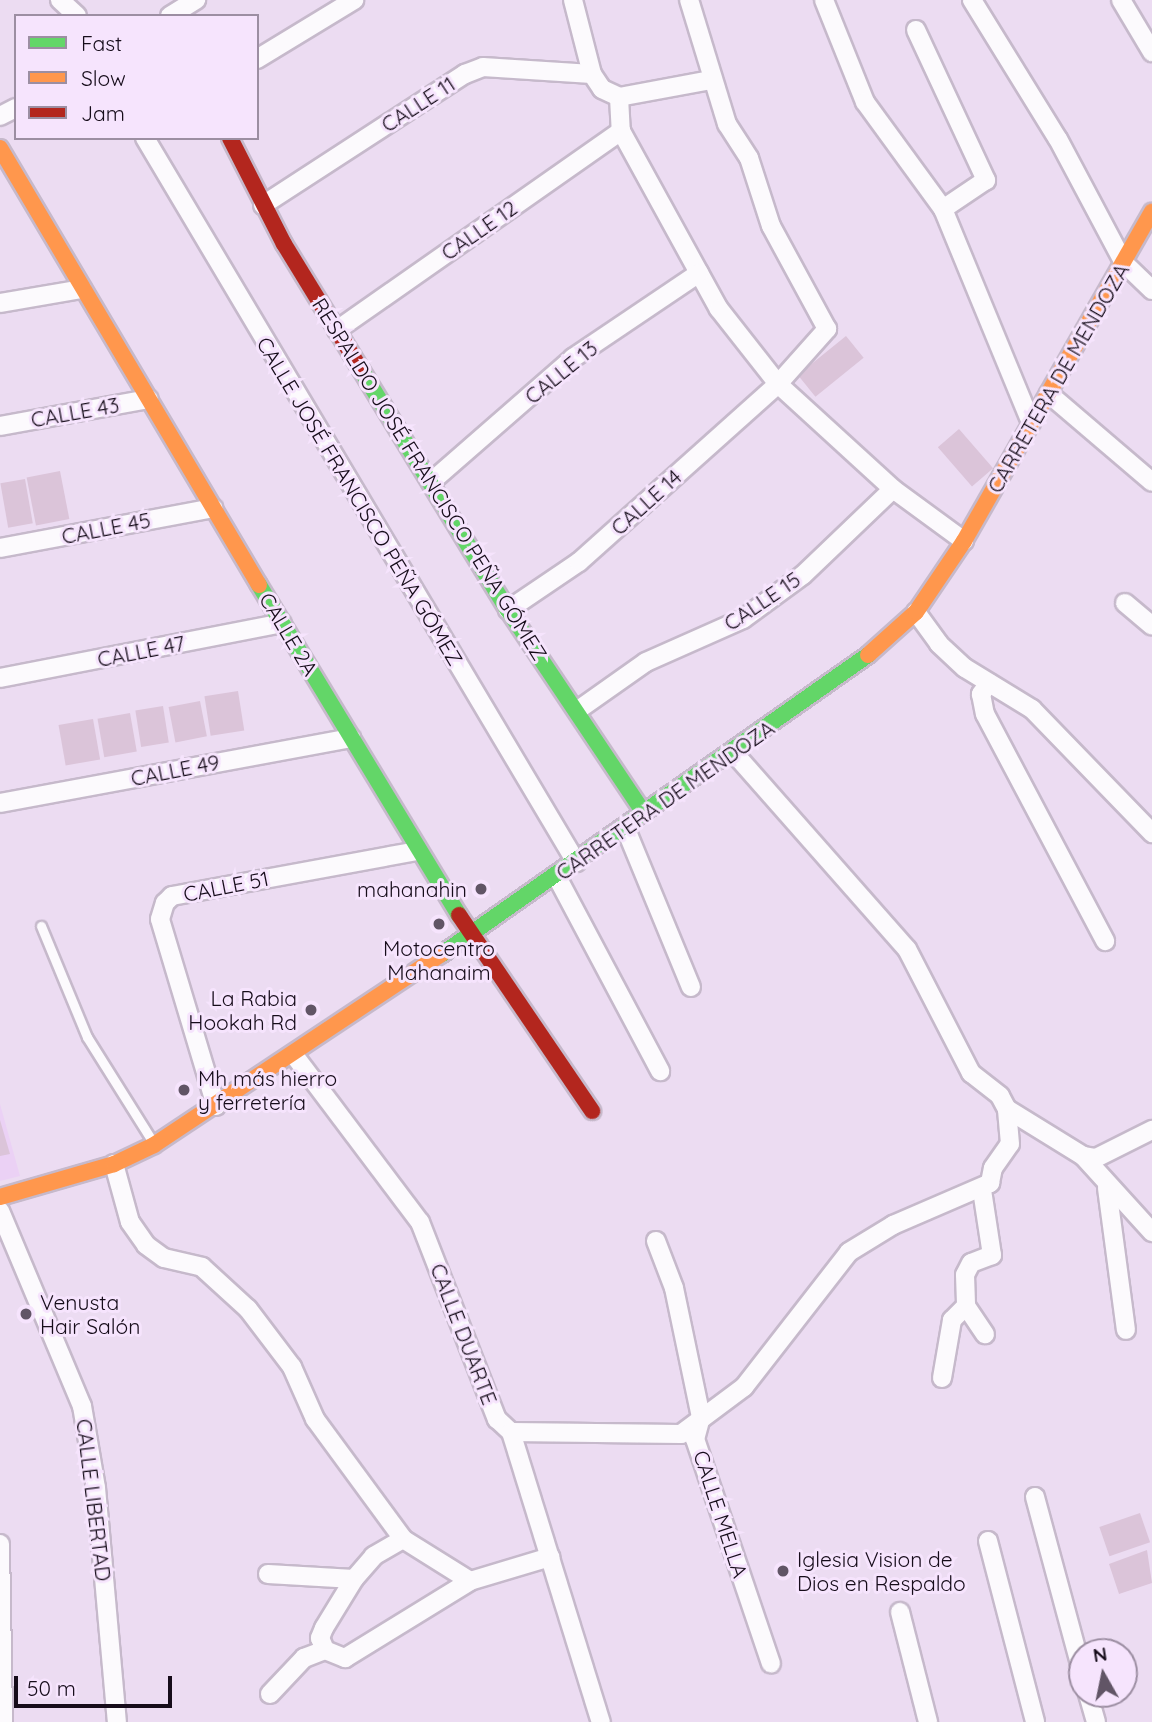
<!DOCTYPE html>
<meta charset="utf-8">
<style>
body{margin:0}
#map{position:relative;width:1152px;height:1722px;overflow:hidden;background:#ecdcf2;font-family:Quicksand,sans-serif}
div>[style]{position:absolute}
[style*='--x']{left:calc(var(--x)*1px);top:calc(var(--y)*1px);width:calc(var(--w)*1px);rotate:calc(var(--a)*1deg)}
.built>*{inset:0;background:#ebd1f5}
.building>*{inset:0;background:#dbc4d9;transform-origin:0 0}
.roads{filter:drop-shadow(2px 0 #c6b9cb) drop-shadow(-2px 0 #c6b9cb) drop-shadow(0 2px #c6b9cb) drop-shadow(0 -2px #c6b9cb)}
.lane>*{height:9px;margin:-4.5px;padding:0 4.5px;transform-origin:4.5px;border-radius:4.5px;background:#fcfafd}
.street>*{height:18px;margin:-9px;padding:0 9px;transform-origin:9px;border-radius:9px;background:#fcfafd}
.fast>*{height:16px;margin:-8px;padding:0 8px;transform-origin:8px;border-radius:8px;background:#63d668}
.slow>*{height:16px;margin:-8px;padding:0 8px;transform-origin:8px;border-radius:8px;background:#ff974d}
.jam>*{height:16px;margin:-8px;padding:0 8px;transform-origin:8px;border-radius:8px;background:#b3261e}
.dots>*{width:19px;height:19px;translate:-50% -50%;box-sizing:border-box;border:4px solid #f6e4fd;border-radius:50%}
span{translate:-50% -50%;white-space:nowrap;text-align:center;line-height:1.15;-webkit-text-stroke:6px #f6e4fd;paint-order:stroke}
.street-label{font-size:21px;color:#160c1a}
.poi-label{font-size:21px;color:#160c1a}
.right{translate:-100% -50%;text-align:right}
.left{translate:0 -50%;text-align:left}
.legend{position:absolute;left:14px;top:14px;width:245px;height:126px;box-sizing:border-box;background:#f6e4fd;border:2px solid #9c8ea2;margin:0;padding:9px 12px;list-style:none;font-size:21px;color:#160c1a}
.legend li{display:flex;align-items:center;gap:14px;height:35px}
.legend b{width:35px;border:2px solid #9c8ea2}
.north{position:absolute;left:1068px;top:1638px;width:70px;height:70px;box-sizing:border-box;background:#f6e4fd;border:2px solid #9c8ea2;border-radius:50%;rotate:351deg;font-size:19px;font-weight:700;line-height:28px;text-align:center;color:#160c1a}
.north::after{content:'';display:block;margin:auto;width:24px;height:32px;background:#615566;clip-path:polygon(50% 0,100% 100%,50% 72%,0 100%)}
.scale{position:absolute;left:14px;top:1676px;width:158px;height:32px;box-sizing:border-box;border:4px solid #160c1a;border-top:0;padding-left:9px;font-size:21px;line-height:24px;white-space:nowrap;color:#160c1a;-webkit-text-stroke:5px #f6e4fd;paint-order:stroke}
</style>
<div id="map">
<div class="built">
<i style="clip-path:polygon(0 1104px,20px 1176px,0 1181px)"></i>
</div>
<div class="building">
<i style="left:846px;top:336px;width:28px;height:62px;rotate:51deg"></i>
<i style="left:959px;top:429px;width:52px;height:28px;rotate:49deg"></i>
<i style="left:60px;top:471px;width:49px;height:34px;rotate:79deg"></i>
<i style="left:25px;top:479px;width:45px;height:25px;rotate:80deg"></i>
<i style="left:238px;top:691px;width:40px;height:34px;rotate:81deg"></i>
<i style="left:200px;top:701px;width:36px;height:32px;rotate:79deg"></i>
<i style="left:163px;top:706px;width:37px;height:28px;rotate:81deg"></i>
<i style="left:130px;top:713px;width:39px;height:33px;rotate:80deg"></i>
<i style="left:93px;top:719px;width:41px;height:35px;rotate:80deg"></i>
<i style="clip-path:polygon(0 1120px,10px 1154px,0 1156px)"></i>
<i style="left:1140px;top:1513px;width:31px;height:43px;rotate:71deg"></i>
<i style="clip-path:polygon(1147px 1550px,1152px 1583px,1119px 1594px,1109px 1564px)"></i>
</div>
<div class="roads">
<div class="lane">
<i style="--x:41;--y:926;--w:120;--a:67.5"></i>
<i style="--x:87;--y:1037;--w:126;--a:57.9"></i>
</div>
<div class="street">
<i style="--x:60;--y:0;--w:23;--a:43"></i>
<i style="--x:573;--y:0;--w:76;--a:75.6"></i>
<i style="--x:592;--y:74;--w:18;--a:56"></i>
<i style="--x:602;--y:89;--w:19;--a:25"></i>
<i style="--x:619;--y:97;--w:34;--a:87"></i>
<i style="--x:621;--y:131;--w:203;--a:61.2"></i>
<i style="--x:719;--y:309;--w:95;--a:51.8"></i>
<i style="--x:778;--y:384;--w:156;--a:42.4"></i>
<i style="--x:893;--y:489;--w:88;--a:36.2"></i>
<i style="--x:824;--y:0;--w:110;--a:68.1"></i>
<i style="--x:865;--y:102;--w:132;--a:53.9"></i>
<i style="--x:943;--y:209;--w:231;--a:67.6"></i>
<i style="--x:972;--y:0;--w:163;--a:58.3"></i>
<i style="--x:1058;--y:139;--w:140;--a:62"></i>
<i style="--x:1124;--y:263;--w:39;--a:44"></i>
<i style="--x:1121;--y:0;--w:61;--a:59.2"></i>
<i style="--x:170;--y:16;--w:31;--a:-32"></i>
<i style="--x:916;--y:30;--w:166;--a:65"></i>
<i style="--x:986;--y:180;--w:52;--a:146"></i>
<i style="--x:257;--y:59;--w:114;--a:-31.3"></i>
<i style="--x:619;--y:97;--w:94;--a:-10.5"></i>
<i style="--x:0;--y:116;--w:18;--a:-27"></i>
<i style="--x:145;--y:138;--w:843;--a:59.23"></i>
<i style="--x:263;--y:205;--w:241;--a:-33"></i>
<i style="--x:465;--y:74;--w:19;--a:-21"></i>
<i style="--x:483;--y:67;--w:109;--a:3.7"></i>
<i style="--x:0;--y:303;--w:83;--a:-9.7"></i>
<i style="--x:337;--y:330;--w:347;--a:-35"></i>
<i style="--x:1049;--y:394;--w:135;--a:40.5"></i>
<i style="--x:0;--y:426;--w:151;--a:-10.3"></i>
<i style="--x:431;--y:482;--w:189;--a:-41.1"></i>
<i style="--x:573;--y:358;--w:152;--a:-34"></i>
<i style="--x:0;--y:548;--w:217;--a:-10.6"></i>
<i style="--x:1125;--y:603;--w:35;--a:40"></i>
<i style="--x:508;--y:610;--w:86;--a:-34.1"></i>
<i style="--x:579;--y:562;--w:267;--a:-41.8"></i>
<i style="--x:778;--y:384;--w:74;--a:-48.3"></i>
<i style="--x:827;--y:329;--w:117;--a:-118.5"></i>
<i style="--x:771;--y:226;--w:71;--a:-107.9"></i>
<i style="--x:749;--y:158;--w:40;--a:-122.9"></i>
<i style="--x:727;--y:124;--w:130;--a:-107"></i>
<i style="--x:916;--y:612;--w:39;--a:54"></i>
<i style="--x:939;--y:644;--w:35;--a:43"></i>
<i style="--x:965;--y:668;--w:79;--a:31.5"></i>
<i style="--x:1032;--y:709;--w:173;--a:45.9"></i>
<i style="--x:0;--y:678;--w:287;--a:-11"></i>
<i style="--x:989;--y:683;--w:14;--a:126"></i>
<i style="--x:981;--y:694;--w:20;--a:79"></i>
<i style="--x:985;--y:714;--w:257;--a:62.1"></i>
<i style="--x:578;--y:710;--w:83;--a:-35.2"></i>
<i style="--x:646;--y:662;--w:106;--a:-23.9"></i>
<i style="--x:743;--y:619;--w:74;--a:-36.3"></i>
<i style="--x:803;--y:575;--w:124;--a:-43.7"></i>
<i style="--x:734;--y:753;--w:261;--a:48.6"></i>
<i style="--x:907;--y:949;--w:140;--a:62.7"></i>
<i style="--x:971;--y:1073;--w:37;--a:38"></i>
<i style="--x:1000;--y:1096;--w:15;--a:62"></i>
<i style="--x:1007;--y:1109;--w:89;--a:31.7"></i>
<i style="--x:1083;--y:1156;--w:13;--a:9"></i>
<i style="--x:1096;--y:1158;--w:63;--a:-26.6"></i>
<i style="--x:0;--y:803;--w:357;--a:-10.5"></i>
<i style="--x:625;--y:827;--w:173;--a:67.6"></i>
<i style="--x:557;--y:877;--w:220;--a:62"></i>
<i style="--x:294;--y:1055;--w:209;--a:53"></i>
<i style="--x:420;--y:1222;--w:212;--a:68.7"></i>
<i style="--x:497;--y:1419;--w:19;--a:43"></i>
<i style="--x:511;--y:1432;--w:304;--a:72.8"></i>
<i style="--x:216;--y:1106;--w:195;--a:-106.7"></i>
<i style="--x:160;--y:919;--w:17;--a:-73"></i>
<i style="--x:165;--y:903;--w:10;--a:-45"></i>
<i style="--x:172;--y:896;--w:248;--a:-10.4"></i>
<i style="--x:1083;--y:1156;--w:103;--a:47.8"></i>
<i style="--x:114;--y:1164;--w:60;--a:74.6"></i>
<i style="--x:130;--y:1222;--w:28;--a:55"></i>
<i style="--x:146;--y:1245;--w:22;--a:36"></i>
<i style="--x:164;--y:1258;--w:39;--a:13"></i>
<i style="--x:202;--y:1267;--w:62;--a:42.4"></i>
<i style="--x:248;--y:1309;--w:73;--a:52.8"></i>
<i style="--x:292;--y:1367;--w:57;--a:66.1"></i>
<i style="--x:315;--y:1419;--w:149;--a:53.7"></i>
<i style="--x:403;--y:1539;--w:79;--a:32.1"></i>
<i style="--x:1107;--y:1188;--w:143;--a:82.4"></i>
<i style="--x:982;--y:1190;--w:66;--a:81.3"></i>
<i style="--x:992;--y:1255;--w:22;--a:159"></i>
<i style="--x:971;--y:1263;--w:13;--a:117"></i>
<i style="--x:965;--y:1275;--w:31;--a:88"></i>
<i style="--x:966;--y:1306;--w:34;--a:56"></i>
<i style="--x:0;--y:1211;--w:212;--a:67.2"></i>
<i style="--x:82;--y:1406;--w:83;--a:80.3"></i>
<i style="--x:96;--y:1488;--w:235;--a:84.9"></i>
<i style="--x:656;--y:1241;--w:50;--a:69"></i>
<i style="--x:674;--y:1288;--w:132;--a:78.2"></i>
<i style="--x:701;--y:1417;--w:23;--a:105"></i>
<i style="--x:695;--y:1439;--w:237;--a:71.3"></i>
<i style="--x:942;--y:1378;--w:59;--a:-80.2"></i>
<i style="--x:952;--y:1320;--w:20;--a:-45"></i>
<i style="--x:511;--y:1432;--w:170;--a:0.7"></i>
<i style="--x:681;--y:1434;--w:79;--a:-36.7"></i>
<i style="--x:744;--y:1387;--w:171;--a:-52.1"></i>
<i style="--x:849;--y:1252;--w:52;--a:-31.5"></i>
<i style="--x:893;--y:1225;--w:106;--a:-23.4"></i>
<i style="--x:990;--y:1183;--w:15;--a:-79"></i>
<i style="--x:993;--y:1168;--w:29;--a:-55"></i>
<i style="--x:1010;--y:1144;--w:35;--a:-95"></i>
<i style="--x:1035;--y:1497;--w:180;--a:74.9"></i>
<i style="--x:403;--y:1539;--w:34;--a:150"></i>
<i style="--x:374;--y:1556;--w:30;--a:131"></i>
<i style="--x:354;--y:1579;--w:57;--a:121.5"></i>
<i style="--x:324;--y:1628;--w:11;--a:112"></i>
<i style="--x:320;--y:1638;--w:13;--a:67"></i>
<i style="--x:325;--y:1650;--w:22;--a:22"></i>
<i style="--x:345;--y:1658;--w:147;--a:-31.6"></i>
<i style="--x:470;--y:1581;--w:84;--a:-16.7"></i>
<i style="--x:988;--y:1541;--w:187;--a:75.4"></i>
<i style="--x:0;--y:1544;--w:178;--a:89"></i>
<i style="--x:268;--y:1574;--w:86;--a:3.3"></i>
<i style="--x:900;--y:1612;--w:114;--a:75.7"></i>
<i style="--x:270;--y:1694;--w:50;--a:-46.6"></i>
<i style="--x:304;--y:1658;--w:22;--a:-21"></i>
<i style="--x:1088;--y:1694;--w:29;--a:74"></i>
</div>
<div class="fast">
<i style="--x:360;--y:368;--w:284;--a:58.6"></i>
<i style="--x:508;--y:610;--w:244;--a:56.2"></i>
<i style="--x:259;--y:585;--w:386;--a:58.8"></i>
<i style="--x:442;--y:954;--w:520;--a:-35.06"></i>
</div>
<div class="slow">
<i style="--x:0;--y:148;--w:508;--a:59.35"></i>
<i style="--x:868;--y:655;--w:64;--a:-41.9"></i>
<i style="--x:916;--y:612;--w:86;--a:-55.9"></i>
<i style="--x:964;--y:541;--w:379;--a:-60.3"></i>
<i style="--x:0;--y:1197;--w:119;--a:-16.1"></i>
<i style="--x:114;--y:1164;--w:44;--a:-25.4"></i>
<i style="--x:154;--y:1145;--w:346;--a:-33.6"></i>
</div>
<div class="jam">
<i style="--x:230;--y:138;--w:119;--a:63"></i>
<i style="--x:284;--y:244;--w:145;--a:58.5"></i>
<i style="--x:459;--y:915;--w:237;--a:55.8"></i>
</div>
</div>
<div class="dots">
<i style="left:481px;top:889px;background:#615566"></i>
<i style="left:439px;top:924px;background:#615566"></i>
<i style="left:311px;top:1010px;background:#615566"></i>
<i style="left:184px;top:1090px;background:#615566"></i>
<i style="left:26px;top:1314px;background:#615566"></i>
<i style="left:783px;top:1571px;background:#615566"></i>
</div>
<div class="street-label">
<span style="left:418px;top:104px;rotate:-33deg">CALLE 11</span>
<span style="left:479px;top:230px;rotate:-35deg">CALLE 12</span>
<span style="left:561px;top:372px;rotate:-39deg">CALLE 13</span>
<span style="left:1058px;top:378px;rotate:-60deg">CARRETERA DE MENDOZA</span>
<span style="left:75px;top:412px;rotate:-10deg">CALLE 43</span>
<span style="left:430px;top:479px;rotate:58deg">RESPALDO JOSÉ FRANCISCO PEÑA GÓMEZ</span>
<span style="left:360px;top:501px;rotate:59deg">CALLE JOSÉ FRANCISCO PEÑA GÓMEZ</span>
<span style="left:646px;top:502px;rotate:-42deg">CALLE 14</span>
<span style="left:106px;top:528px;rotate:-11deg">CALLE 45</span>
<span style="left:762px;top:601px;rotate:-34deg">CALLE 15</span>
<span style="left:289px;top:634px;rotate:59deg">CALLE 2A</span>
<span style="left:141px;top:651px;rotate:-11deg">CALLE 47</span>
<span style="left:175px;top:770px;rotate:-11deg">CALLE 49</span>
<span style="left:665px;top:800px;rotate:-35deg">CARRETERA DE MENDOZA</span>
<span style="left:226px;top:886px;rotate:-11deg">CALLE 51</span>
<span style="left:464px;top:1334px;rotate:69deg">CALLE DUARTE</span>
<span style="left:94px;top:1500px;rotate:83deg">CALLE LIBERTAD</span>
<span style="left:721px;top:1514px;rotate:72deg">CALLE MELLA</span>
</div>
<div class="poi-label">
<span class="right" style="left:467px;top:889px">mahanahin</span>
<span style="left:439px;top:960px">Motocentro<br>Mahanaim</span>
<span class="right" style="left:297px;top:1010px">La Rabia<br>Hookah Rd</span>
<span class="left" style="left:198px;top:1090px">Mh más hierro<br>y ferretería</span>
<span class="left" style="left:40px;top:1314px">Venusta<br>Hair Salón</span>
<span class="left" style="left:797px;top:1571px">Iglesia Vision de<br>Dios en Respaldo</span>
</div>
<ul class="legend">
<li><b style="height:9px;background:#63d668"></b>Fast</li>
<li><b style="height:9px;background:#ff974d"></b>Slow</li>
<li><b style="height:9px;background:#b3261e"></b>Jam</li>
</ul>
<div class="north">N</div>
<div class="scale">50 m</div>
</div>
